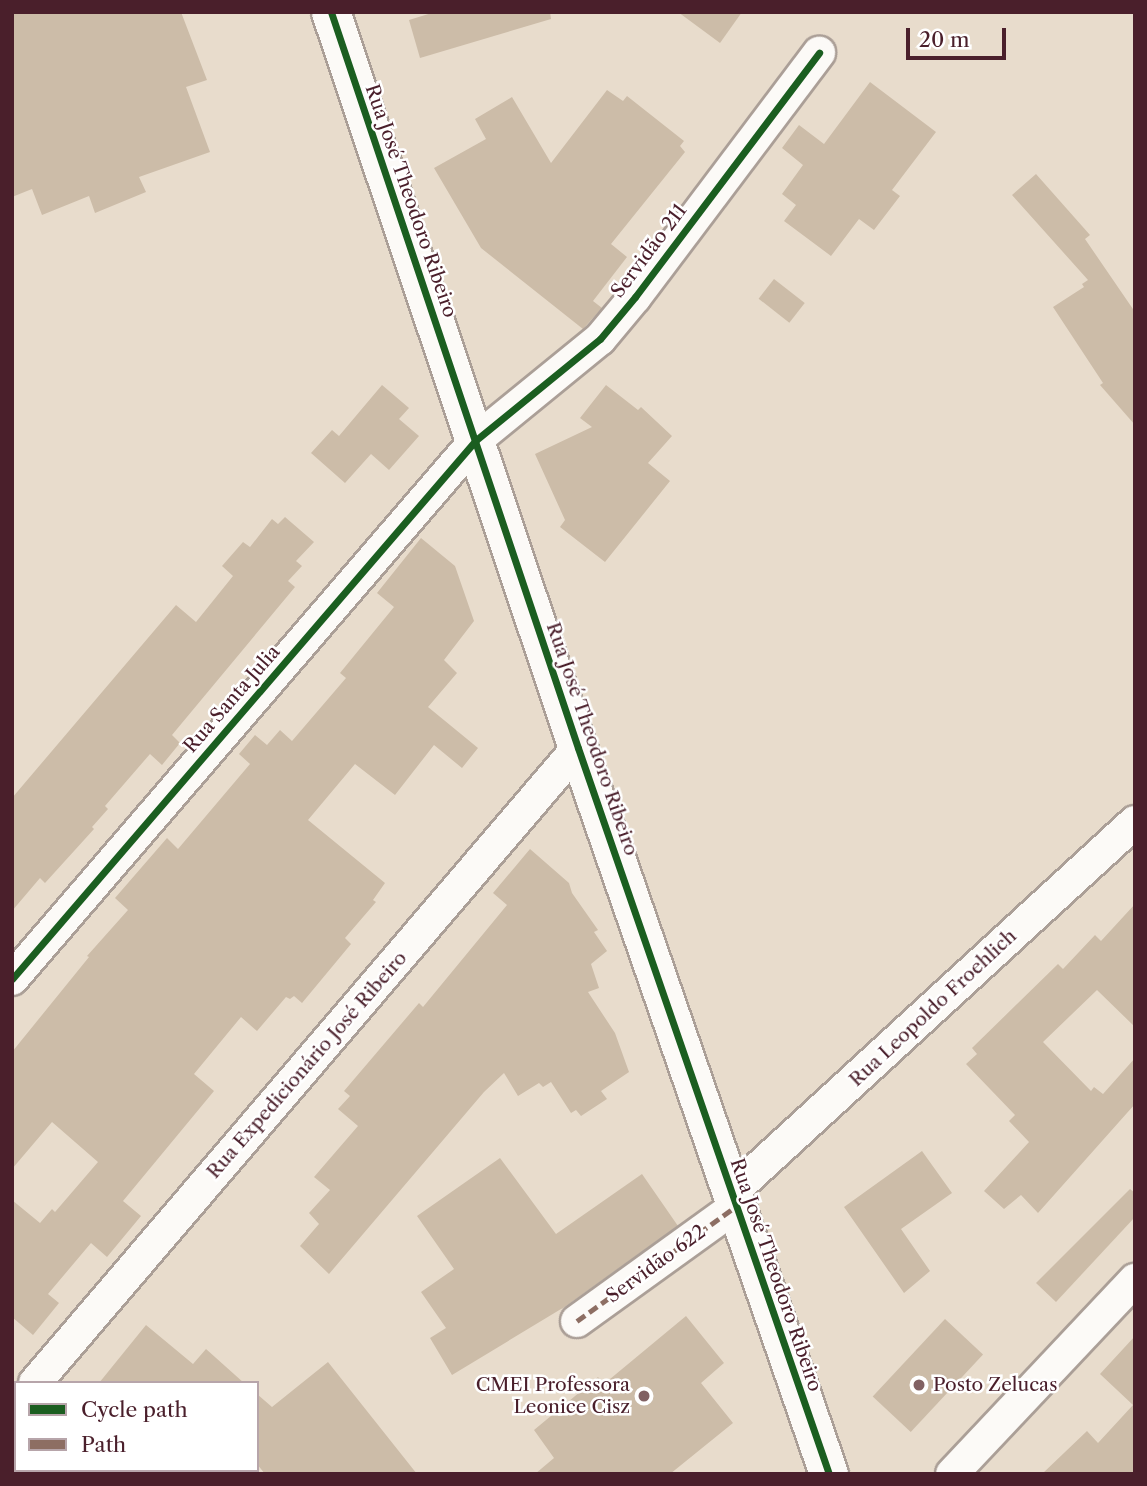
<!DOCTYPE html>
<meta charset="utf-8">
<style>
body{margin:0}
#map{position:relative;width:1147px;height:1486px;overflow:hidden;background:#e8dccc;font-family:"Libre Caslon Text",serif}
div>[style]{position:absolute}
[style*='--x']{left:calc(var(--x)*1px);top:calc(var(--y)*1px);width:calc(var(--w)*1px);rotate:calc(var(--a)*1deg)}
.building>*{inset:0;background:#ccbca8;transform-origin:0 0}
.roads{filter:drop-shadow(2px 0 #ab9f97) drop-shadow(-2px 0 #ab9f97) drop-shadow(0 2px #ab9f97) drop-shadow(0 -2px #ab9f97)}
.minor>*{height:32px;margin:-16px;padding:0 16px;transform-origin:16px;border-radius:16px;background:#fcfaf7}
.secondary>*{height:38px;margin:-19px;padding:0 19px;transform-origin:19px;border-radius:19px;background:#fcfaf7}
.quiet>*{height:5px;margin-top:-2.5px;transform-origin:0;background:repeating-linear-gradient(90deg,#8d6e63 0 10px,transparent 0 15px)}
.cycleway>*{height:7px;margin:-3.5px;padding:0 3.5px;transform-origin:3.5px;border-radius:3.5px;background:#1b5e20}
.dots>*{width:19px;height:19px;translate:-50% -50%;box-sizing:border-box;border:4px solid #fff;border-radius:50%}
span{translate:-50% -50%;white-space:nowrap;text-align:center;line-height:1.15;-webkit-text-stroke:5px #fff;paint-order:stroke}
.street-label{font-size:19px;color:#4a1f2b}
.poi-label{font-size:19px;color:#4a1f2b}
.right{translate:-100% -50%;text-align:right}
.left{translate:0 -50%;text-align:left}
.frame{position:absolute;inset:0;border:14px solid #4a1f2b;pointer-events:none}
.legend{position:absolute;left:14px;top:1381px;width:245px;height:91px;box-sizing:border-box;background:#fff;border:2px solid #b7a5aa;margin:0;padding:9px 12px;list-style:none;font-size:21px;color:#4a1f2b}
.legend li{display:flex;align-items:center;gap:14px;height:35px}
.legend b{width:35px;border:2px solid #b7a5aa}
.scale{position:absolute;left:906px;top:28px;width:100px;height:32px;box-sizing:border-box;border:4px solid #4a1f2b;border-top:0;padding-left:9px;font-size:21px;line-height:24px;white-space:nowrap;color:#4a1f2b;-webkit-text-stroke:5px #fff;paint-order:stroke}
</style>
<div id="map">
<div class="building">
<i style="clip-path:polygon(12px 12px,181px 12px,207px 80px,186px 87px,210px 152px,139px 177px,146px 192px,95px 213px,89px 196px,42px 215px,32px 189px,12px 197px)"></i>
<i style="clip-path:polygon(435px 12px,550px 12px,551px 19px,420px 58px,409px 20px)"></i>
<i style="clip-path:polygon(678px 12px,742px 12px,720px 43px)"></i>
<i style="clip-path:polygon(870px 82px,936px 132px,892px 190px,900px 196px,874px 230px,859px 219px,831px 256px,784px 221px,796px 205px,782px 194px,803px 165px,782px 148px,799px 125px,824px 144px)"></i>
<i style="clip-path:polygon(607px 90px,623px 101px,627px 96px,684px 141px,680px 146px,685px 152px,611px 244px,627px 257px,593px 301px,602px 308px,583px 329px,481px 248px,434px 168px,486px 139px,475px 119px,512px 97px,551px 163px)"></i>
<i style="clip-path:polygon(1036px 174px,1090px 235px,1085px 239px,1135px 312px,1135px 425px,1100px 385px,1103px 383px,1053px 307px,1084px 287px,1082px 284px,1088px 280px,1012px 195px)"></i>
<i style="left:774px;top:279px;width:39px;height:25px;rotate:38deg"></i>
<i style="clip-path:polygon(382px 385px,409px 408px,399px 419px,419px 436px,389px 470px,371px 454px,345px 483px,311px 453px,332px 430px,339px 436px)"></i>
<i style="clip-path:polygon(606px 385px,638px 410px,641px 407px,672px 436px,648px 463px,670px 481px,605px 562px,560px 527px,565px 520px,535px 454px,592px 427px,580px 418px)"></i>
<i style="clip-path:polygon(285px 517px,314px 542px,296px 561px,302px 566px,288px 581px,295px 587px,172px 735px,180px 743px,162px 765px,150px 754px,105px 806px,108px 809px,92px 827px,94px 829px,45px 883px,40px 878px,12px 911px,12px 798px,176px 605px,196px 622px,233px 576px,222px 566px,243px 542px,250px 547px,272px 519px,278px 524px)"></i>
<i style="clip-path:polygon(421px 538px,455px 566px,474px 621px,444px 660px,457px 673px,428px 707px,478px 748px,462px 768px,434px 745px,395px 795px,355px 764px,308px 820px,385px 883px,373px 900px,376px 902px,345px 938px,351px 944px,302px 1003px,294px 996px,290px 999px,286px 997px,257px 1031px,241px 1017px,194px 1074px,214px 1091px,123px 1201px,141px 1216px,107px 1257px,91px 1243px,48px 1294px,59px 1303px,33px 1335px,12px 1317px,12px 1200px,40px 1223px,52px 1209px,55px 1212px,98px 1162px,52px 1122px,12px 1169px,12px 1052px,89px 957px,87px 956px,128px 910px,115px 898px,167px 838px,178px 849px,250px 764px,239px 754px,255px 735px,267px 745px,280px 730px,292px 741px,346px 678px,340px 673px,394px 607px,377px 593px)"></i>
<i style="clip-path:polygon(530px 849px,569px 883px,572px 893px,598px 930px,594px 932px,607px 951px,591px 964px,599px 988px,588px 992px,615px 1033px,629px 1072px,601px 1091px,607px 1099px,581px 1116px,576px 1110px,571px 1113px,551px 1082px,543px 1087px,539px 1083px,518px 1096px,504px 1073px,484px 1092px,329px 1274px,300px 1246px,319px 1224px,309px 1213px,330px 1190px,314px 1177px,358px 1126px,338px 1109px,350px 1096px,344px 1091px,419px 1003px,423px 1007px,507px 905px,493px 893px)"></i>
<i style="clip-path:polygon(1135px 904px,1135px 1027px,1097px 990px,1043px 1042px,1091px 1091px,1094px 1087px,1103px 1094px,1135px 1058px,1135px 1104px,1038px 1213px,1021px 1195px,1004px 1209px,984px 1191px,1029px 1142px,1009px 1121px,1015px 1115px,966px 1064px,977px 1054px,972px 1048px,1058px 964px,1063px 969px,1095px 935px,1101px 941px)"></i>
<i style="clip-path:polygon(922px 1151px,952px 1193px,901px 1229px,930px 1271px,904px 1293px,844px 1207px)"></i>
<i style="clip-path:polygon(500px 1158px,556px 1234px,642px 1174px,678px 1226px,566px 1306px,452px 1375px,430px 1338px,446px 1328px,421px 1292px,454px 1269px,417px 1216px)"></i>
<i style="clip-path:polygon(1130px 1189px,1135px 1193px,1135px 1217px,1056px 1302px,1036px 1283px)"></i>
<i style="clip-path:polygon(686px 1316px,724px 1363px,701px 1383px,733px 1423px,670px 1474px,535px 1474px,554px 1458px,534px 1430px,598px 1377px,604px 1384px)"></i>
<i style="left:945px;top:1319px;width:52px;height:106px;rotate:43deg"></i>
<i style="clip-path:polygon(146px 1325px,193px 1364px,206px 1349px,244px 1383px,99px 1383px)"></i>
<i style="clip-path:polygon(1135px 1336px,1135px 1474px,1042px 1474px,1087px 1431px,1098px 1443px,1133px 1405px,1100px 1374px)"></i>
<i style="clip-path:polygon(328px 1362px,417px 1474px,265px 1474px,257px 1464px,257px 1394px,272px 1407px)"></i>
</div>
<div class="roads">
<div class="minor">
<i style="--x:12;--y:979;--w:711;--a:-49.28"></i>
<i style="--x:476;--y:440;--w:160;--a:-39.2"></i>
<i style="--x:600;--y:339;--w:55;--a:-50.2"></i>
<i style="--x:635;--y:297;--w:306;--a:-53"></i>
<i style="--x:730;--y:1194;--w:550;--a:-42.57"></i>
<i style="--x:577;--y:1321;--w:195;--a:-35.8"></i>
<i style="--x:35;--y:1383;--w:836;--a:-49.47"></i>
<i style="--x:12;--y:1410;--w:6;--a:-45"></i>
<i style="--x:94;--y:1470;--w:6;--a:45"></i>
<i style="--x:952;--y:1474;--w:267;--a:-46.7"></i>
</div>
<div class="secondary">
<i style="--x:331;--y:12;--w:776;--a:71.45"></i>
<i style="--x:578;--y:748;--w:768;--a:70.93"></i>
</div>
</div>
<div class="quiet">
<i style="--x:577;--y:1321;--w:195;--a:-35.8"></i>
</div>
<div class="cycleway">
<i style="--x:331;--y:12;--w:776;--a:71.45"></i>
<i style="--x:578;--y:748;--w:768;--a:70.93"></i>
<i style="--x:12;--y:979;--w:711;--a:-49.28"></i>
<i style="--x:476;--y:440;--w:160;--a:-39.2"></i>
<i style="--x:600;--y:339;--w:55;--a:-50.2"></i>
<i style="--x:635;--y:297;--w:306;--a:-53"></i>
</div>
<div class="dots">
<i style="left:919px;top:1385px;background:#816163"></i>
<i style="left:644px;top:1396px;background:#816163"></i>
</div>
<div class="street-label">
<span style="left:411px;top:201px;rotate:71deg">Rua José Theodoro Ribeiro</span>
<span style="left:649px;top:251px;rotate:-53deg">Servidão 211</span>
<span style="left:232px;top:699px;rotate:-49deg">Rua Santa Julia</span>
<span style="left:592px;top:739px;rotate:71deg">Rua José Theodoro Ribeiro</span>
<span style="left:933px;top:1008px;rotate:-43deg">Rua Leopoldo Froehlich</span>
<span style="left:307px;top:1065px;rotate:-49deg">Rua Expedicionário José Ribeiro</span>
<span style="left:656px;top:1264px;rotate:-36deg">Servidão 622</span>
<span style="left:776px;top:1275px;rotate:71deg">Rua José Theodoro Ribeiro</span>
</div>
<div class="poi-label">
<span class="right" style="left:630px;top:1396px">CMEI Professora<br>Leonice Cisz</span>
<span class="left" style="left:933px;top:1385px">Posto Zelucas</span>
</div>
<div class="frame"></div>
<ul class="legend">
<li><b style="height:9px;background:#1b5e20"></b>Cycle path</li>
<li><b style="height:9px;background:#8d6e63"></b>Path</li>
</ul>
<div class="scale">20 m</div>
</div>
